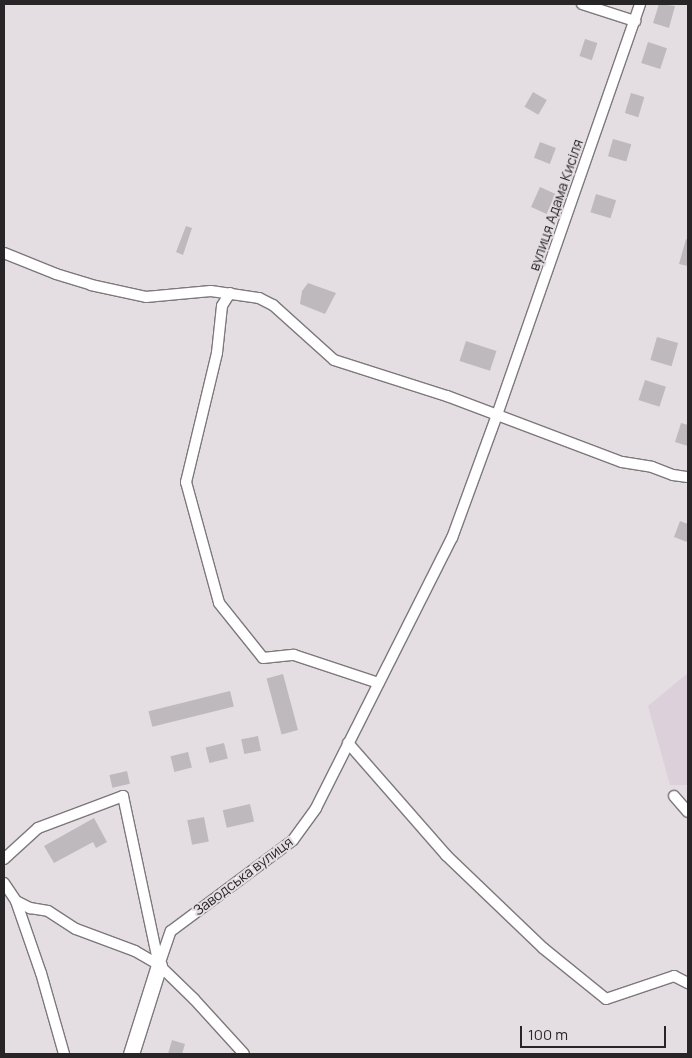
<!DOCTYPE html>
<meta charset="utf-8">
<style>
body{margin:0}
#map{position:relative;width:692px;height:1058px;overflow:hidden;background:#e4dee3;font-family:Manrope,sans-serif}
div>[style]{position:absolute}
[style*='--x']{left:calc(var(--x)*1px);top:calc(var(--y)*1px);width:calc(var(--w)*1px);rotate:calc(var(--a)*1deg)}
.built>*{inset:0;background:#dcd0db}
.building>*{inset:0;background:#beb9bd;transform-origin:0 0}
.roads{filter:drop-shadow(1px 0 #7d787c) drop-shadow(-1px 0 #7d787c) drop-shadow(0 1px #7d787c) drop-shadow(0 -1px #7d787c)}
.street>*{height:10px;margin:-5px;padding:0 5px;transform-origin:5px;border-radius:5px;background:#fff}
.secondary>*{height:15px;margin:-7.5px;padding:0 7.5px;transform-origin:7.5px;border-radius:7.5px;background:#fff}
span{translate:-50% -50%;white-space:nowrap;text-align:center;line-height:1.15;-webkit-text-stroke:4px #e4dee3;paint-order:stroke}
.street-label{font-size:14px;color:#272526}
.frame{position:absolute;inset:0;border:5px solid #272526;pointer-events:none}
.scale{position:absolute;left:520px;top:1026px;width:146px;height:22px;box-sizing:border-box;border:2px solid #272526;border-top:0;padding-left:6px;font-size:15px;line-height:18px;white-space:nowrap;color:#272526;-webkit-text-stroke:4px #e4dee3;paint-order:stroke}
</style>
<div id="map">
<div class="built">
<i style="clip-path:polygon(688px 673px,688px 785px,670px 785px,648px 706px)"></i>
</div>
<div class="building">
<i style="clip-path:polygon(659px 4px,675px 6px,669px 28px,653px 23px)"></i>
<i style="left:585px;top:39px;width:13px;height:18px;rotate:18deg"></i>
<i style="left:648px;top:42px;width:20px;height:22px;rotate:18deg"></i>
<i style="left:533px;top:92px;width:16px;height:17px;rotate:30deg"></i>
<i style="left:631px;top:93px;width:14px;height:21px;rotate:17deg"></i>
<i style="left:613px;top:139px;width:19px;height:18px;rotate:16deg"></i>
<i style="left:540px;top:142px;width:17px;height:17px;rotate:21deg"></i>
<i style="left:540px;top:187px;width:17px;height:22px;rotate:24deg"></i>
<i style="left:596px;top:194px;width:21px;height:19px;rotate:17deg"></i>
<i style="clip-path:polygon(186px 226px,192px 228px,183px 255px,176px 252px)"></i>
<i style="clip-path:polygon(686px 239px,688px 240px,688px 266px,679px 264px)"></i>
<i style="clip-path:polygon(308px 283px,336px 293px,325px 314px,300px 304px,302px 291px)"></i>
<i style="left:657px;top:337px;width:22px;height:24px;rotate:16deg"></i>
<i style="left:466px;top:341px;width:32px;height:21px;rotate:18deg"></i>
<i style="left:645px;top:380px;width:22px;height:21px;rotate:18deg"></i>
<i style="clip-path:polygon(681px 423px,688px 425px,688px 446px,675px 442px)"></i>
<i style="clip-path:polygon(680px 521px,688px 524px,687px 542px,674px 537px)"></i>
<i style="left:283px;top:674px;width:58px;height:17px;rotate:75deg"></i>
<i style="left:230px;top:691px;width:16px;height:84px;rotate:76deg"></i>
<i style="left:258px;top:736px;width:15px;height:17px;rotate:79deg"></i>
<i style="left:224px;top:743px;width:16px;height:19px;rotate:76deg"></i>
<i style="left:188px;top:752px;width:16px;height:18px;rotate:76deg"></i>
<i style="left:127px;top:771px;width:13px;height:18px;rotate:77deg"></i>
<i style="left:250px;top:804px;width:18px;height:28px;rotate:77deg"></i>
<i style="left:204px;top:817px;width:25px;height:17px;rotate:79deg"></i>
<i style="clip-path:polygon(94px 818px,107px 842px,96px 848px,93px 842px,54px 863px,44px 846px)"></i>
<i style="clip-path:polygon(172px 1040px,185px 1044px,182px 1054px,168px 1054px)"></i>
</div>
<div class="roads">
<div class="street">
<i style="--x:582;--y:4;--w:56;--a:17.8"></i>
<i style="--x:4;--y:253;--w:56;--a:22"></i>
<i style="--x:56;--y:274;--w:37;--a:17"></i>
<i style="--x:91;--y:285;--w:56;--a:12.3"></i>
<i style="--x:146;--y:297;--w:65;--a:-5.3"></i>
<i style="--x:211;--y:291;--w:49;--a:8.3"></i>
<i style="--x:259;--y:298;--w:16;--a:27"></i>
<i style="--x:273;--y:305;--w:82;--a:42"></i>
<i style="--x:334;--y:360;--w:119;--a:17.7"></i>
<i style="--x:447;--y:396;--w:187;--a:20.7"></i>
<i style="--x:622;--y:462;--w:30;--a:9"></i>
<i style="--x:652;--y:467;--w:22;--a:21"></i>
<i style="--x:673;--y:475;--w:15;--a:8"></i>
<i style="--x:230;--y:293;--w:15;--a:122"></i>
<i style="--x:222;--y:306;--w:47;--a:96.1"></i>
<i style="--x:217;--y:353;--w:133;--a:103.5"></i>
<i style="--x:186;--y:482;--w:125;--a:74.7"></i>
<i style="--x:219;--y:603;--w:70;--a:51.3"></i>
<i style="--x:263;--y:658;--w:31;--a:-6"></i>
<i style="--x:294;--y:655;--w:89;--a:18.4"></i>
<i style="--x:348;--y:743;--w:149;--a:48.8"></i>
<i style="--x:446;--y:855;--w:134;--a:43.8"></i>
<i style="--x:543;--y:948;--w:81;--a:39"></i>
<i style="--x:606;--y:999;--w:72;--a:-18.7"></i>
<i style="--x:674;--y:976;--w:16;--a:27"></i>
<i style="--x:674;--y:796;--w:21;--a:49"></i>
<i style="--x:4;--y:859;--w:46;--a:-42.4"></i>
<i style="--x:38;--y:828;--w:91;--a:-20.6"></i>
<i style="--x:123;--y:796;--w:173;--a:78"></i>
<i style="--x:4;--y:883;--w:22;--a:56"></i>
<i style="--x:16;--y:901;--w:76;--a:70.9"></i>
<i style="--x:41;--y:973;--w:84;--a:74.1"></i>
<i style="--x:16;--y:901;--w:16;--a:27"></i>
<i style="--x:30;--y:908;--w:18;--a:9"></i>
<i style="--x:48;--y:911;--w:33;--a:33"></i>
<i style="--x:76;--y:929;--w:63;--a:20.4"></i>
<i style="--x:135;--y:951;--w:28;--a:30"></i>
<i style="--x:159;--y:965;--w:49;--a:44.2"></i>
<i style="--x:194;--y:999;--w:74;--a:47.7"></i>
<i style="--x:159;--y:965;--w:36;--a:-71"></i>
<i style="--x:171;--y:931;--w:152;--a:-36.7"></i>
<i style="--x:293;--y:840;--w:39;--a:-54"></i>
<i style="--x:316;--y:808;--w:302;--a:-63.3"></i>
<i style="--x:452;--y:538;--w:131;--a:-69.9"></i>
<i style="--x:497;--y:415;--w:435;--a:-70.8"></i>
</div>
<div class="secondary">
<i style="--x:131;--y:1054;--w:93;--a:-72.5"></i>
</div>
</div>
<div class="street-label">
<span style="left:556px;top:205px;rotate:-71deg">вулиця Адама Кисіля</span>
<span style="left:243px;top:876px;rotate:-37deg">Заводська вулиця</span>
</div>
<div class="frame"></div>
<div class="scale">100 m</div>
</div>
